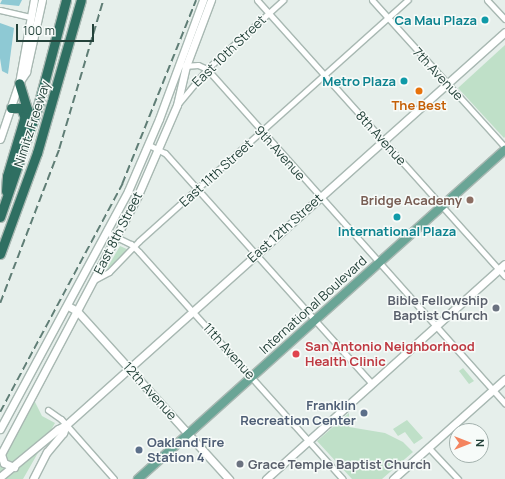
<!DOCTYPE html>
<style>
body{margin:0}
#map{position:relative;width:505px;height:479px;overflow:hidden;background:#e6efeb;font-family:Manrope,sans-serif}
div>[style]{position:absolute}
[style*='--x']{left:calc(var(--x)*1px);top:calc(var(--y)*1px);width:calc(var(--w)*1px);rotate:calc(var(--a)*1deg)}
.green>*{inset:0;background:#bfe0c8}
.water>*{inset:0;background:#8ec9d4}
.roads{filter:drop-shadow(1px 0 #a8b8b2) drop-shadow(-1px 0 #a8b8b2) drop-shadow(0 1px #a8b8b2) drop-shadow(0 -1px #a8b8b2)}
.street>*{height:5px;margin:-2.5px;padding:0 2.5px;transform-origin:2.5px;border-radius:2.5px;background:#fff}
.secondary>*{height:7px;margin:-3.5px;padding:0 3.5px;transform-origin:3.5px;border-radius:3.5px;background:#fff}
.primary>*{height:8px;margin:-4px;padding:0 4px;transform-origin:4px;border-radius:4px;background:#6aa596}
.highway>*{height:9px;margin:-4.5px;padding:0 4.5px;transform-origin:4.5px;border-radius:4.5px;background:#2f6f62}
.rail>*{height:1.5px;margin-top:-0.75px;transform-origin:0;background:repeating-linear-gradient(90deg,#5f7d75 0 8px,transparent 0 12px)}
.dots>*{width:11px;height:11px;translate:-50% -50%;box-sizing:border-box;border:2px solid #f7fbf9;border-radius:50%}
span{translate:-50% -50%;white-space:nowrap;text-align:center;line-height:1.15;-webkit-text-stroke:3px #f7fbf9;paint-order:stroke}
.culture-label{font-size:13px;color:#0d838f;font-weight:700}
.right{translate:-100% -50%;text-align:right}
.street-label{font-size:13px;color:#24423a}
.food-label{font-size:13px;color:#c56008;font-weight:700}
.education-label{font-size:13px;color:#785e54;font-weight:700}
.worship-label{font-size:13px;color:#5b616d;font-weight:700}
.left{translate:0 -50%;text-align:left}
.health-label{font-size:13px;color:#be3a42;font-weight:700}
.service-label{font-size:13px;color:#4e5e75;font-weight:700}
.north{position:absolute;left:449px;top:423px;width:40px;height:40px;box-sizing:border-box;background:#f7fbf9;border:1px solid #a3b1ad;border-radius:50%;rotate:90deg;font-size:11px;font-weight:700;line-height:16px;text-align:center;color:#24423a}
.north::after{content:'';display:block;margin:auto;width:14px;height:18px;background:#f4845f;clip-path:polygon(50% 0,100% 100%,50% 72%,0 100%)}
.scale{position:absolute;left:16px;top:24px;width:78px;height:18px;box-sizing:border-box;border:2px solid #24423a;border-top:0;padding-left:5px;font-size:12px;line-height:14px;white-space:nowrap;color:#24423a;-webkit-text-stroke:3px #f7fbf9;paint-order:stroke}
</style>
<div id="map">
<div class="green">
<i style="clip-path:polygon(505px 45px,505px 137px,504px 138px,458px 88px)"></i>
<i style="clip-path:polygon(120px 246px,129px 250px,106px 270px)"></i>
<i style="clip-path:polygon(463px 368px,474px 381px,469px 384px,459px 371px)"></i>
<i style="clip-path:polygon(34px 400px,42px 416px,55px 423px,23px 479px,0 479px,0 465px)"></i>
<i style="clip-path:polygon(349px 413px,349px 427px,385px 433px,403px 442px,413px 452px,382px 479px,352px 479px,317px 441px)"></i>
<i style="clip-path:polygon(407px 420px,423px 438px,414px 444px,405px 432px,398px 436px,393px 429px)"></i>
</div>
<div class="water">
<i style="clip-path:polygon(2px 0,22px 0,19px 6px,0 4px)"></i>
<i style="clip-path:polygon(0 23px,14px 28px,8px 74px,2px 71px,0 58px)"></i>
</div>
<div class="roads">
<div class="street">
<i style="--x:257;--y:0;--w:371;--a:48.1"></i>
<i style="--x:372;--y:0;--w:198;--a:47.9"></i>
<i style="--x:487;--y:0;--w:26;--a:47"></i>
<i style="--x:0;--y:10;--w:31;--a:13"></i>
<i style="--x:184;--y:66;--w:14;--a:-4"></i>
<i style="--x:198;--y:65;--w:10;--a:24"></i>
<i style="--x:207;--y:69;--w:448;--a:48.3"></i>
<i style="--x:178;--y:104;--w:45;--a:-50.4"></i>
<i style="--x:207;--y:69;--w:103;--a:-42.2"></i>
<i style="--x:149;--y:145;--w:18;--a:27"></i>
<i style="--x:165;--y:153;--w:310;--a:48.1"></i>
<i style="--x:108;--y:233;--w:25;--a:26"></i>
<i style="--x:131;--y:244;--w:11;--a:45"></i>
<i style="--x:139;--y:252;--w:305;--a:48.1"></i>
<i style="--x:94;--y:280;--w:17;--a:-28"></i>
<i style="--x:109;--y:272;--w:43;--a:-45.9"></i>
<i style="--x:139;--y:241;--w:361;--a:-41.9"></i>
<i style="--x:48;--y:410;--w:16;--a:35"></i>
<i style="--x:61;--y:419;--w:80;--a:48.5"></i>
<i style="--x:428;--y:447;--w:44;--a:46.8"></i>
</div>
<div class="secondary">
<i style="--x:20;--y:81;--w:11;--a:-56"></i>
<i style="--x:26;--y:72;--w:74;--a:-77.5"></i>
<i style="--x:0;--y:139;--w:59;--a:-71.3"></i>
<i style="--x:19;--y:83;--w:84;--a:-79.8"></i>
<i style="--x:68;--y:306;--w:10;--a:29"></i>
<i style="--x:77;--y:311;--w:227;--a:47.9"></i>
<i style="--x:0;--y:429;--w:270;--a:-61.7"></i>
<i style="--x:128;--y:191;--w:78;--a:-66.7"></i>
<i style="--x:159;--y:119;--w:127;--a:-69.7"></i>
<i style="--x:1;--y:454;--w:9;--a:72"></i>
<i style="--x:4;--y:463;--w:11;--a:22"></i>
<i style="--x:0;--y:456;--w:295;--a:-62.1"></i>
<i style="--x:138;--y:195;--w:98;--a:-66.6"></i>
<i style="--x:177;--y:105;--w:40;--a:-77"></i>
<i style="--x:186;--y:66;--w:71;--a:-69.3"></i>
<i style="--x:0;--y:477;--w:75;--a:-39.6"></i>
<i style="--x:58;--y:429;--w:9;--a:-27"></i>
<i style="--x:66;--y:425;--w:589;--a:-41.84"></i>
<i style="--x:33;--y:479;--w:30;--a:-63"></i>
<i style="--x:47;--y:452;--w:25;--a:-50"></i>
<i style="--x:63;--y:433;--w:9;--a:-69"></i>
<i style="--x:266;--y:479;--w:321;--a:-42"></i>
<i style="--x:393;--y:479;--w:150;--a:-41.8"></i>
</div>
<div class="primary">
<i style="--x:138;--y:479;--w:493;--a:-41.9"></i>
</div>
<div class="highway">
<i style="--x:11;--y:108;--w:10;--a:0"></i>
<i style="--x:21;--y:108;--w:11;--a:68"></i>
<i style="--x:6;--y:191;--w:15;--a:-86"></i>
<i style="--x:7;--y:176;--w:70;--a:-73.4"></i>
<i style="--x:27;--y:109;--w:27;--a:-107"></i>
<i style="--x:0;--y:217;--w:117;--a:-71.1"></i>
<i style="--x:38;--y:106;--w:110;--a:-75.2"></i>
<i style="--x:0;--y:254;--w:108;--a:-69.9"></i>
<i style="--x:37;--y:153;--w:159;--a:-74"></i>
</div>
</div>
<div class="rail">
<i style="--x:0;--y:303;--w:165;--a:-69"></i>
<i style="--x:59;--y:149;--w:155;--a:-73.5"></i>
<i style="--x:0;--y:412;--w:259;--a:-61.8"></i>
<i style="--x:122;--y:184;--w:198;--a:-68.1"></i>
</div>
<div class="dots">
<i style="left:485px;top:20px;background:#0f9aa8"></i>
<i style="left:404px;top:81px;background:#0f9aa8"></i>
<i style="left:419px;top:91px;background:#e8710a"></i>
<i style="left:470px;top:200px;background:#8d6e63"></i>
<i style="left:397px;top:217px;background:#0f9aa8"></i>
<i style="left:496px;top:308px;background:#6b7280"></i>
<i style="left:296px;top:354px;background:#e0444e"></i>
<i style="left:364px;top:413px;background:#5c6f8a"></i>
<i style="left:139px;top:450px;background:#5c6f8a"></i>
<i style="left:240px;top:464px;background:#6b7280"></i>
</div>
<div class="culture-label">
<span class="right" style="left:477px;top:20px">Ca Mau Plaza</span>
<span class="right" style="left:396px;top:81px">Metro Plaza</span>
<span style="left:397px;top:231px">International Plaza</span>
</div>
<div class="street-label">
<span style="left:229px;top:51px;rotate:-44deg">East 10th Street</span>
<span style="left:438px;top:74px;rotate:47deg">7th Avenue</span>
<span style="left:32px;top:124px;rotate:-72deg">Nimitz Freeway</span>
<span style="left:381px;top:138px;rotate:48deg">8th Avenue</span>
<span style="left:280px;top:153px;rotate:48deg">9th Avenue</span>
<span style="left:216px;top:173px;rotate:-42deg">East 11th Street</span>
<span style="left:285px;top:228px;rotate:-42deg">East 12th Street</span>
<span style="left:118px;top:233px;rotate:-63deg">East 8th Street</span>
<span style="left:313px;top:305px;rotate:-42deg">International Boulevard</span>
<span style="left:229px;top:351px;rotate:48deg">11th Avenue</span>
<span style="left:150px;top:391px;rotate:48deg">12th Avenue</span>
</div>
<div class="food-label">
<span style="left:419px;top:105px">The Best</span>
</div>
<div class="education-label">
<span class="right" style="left:462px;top:200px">Bridge Academy</span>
</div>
<div class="worship-label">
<span class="right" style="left:488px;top:308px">Bible Fellowship<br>Baptist Church</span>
<span class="left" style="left:248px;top:464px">Grace Temple Baptist Church</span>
</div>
<div class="health-label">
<span class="left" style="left:305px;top:354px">San Antonio Neighborhood<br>Health Clinic</span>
</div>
<div class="service-label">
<span class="right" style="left:356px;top:413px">Franklin<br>Recreation Center</span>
<span class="left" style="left:147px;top:450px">Oakland Fire<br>Station 4</span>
</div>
<div class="north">N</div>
<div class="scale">100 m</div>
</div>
